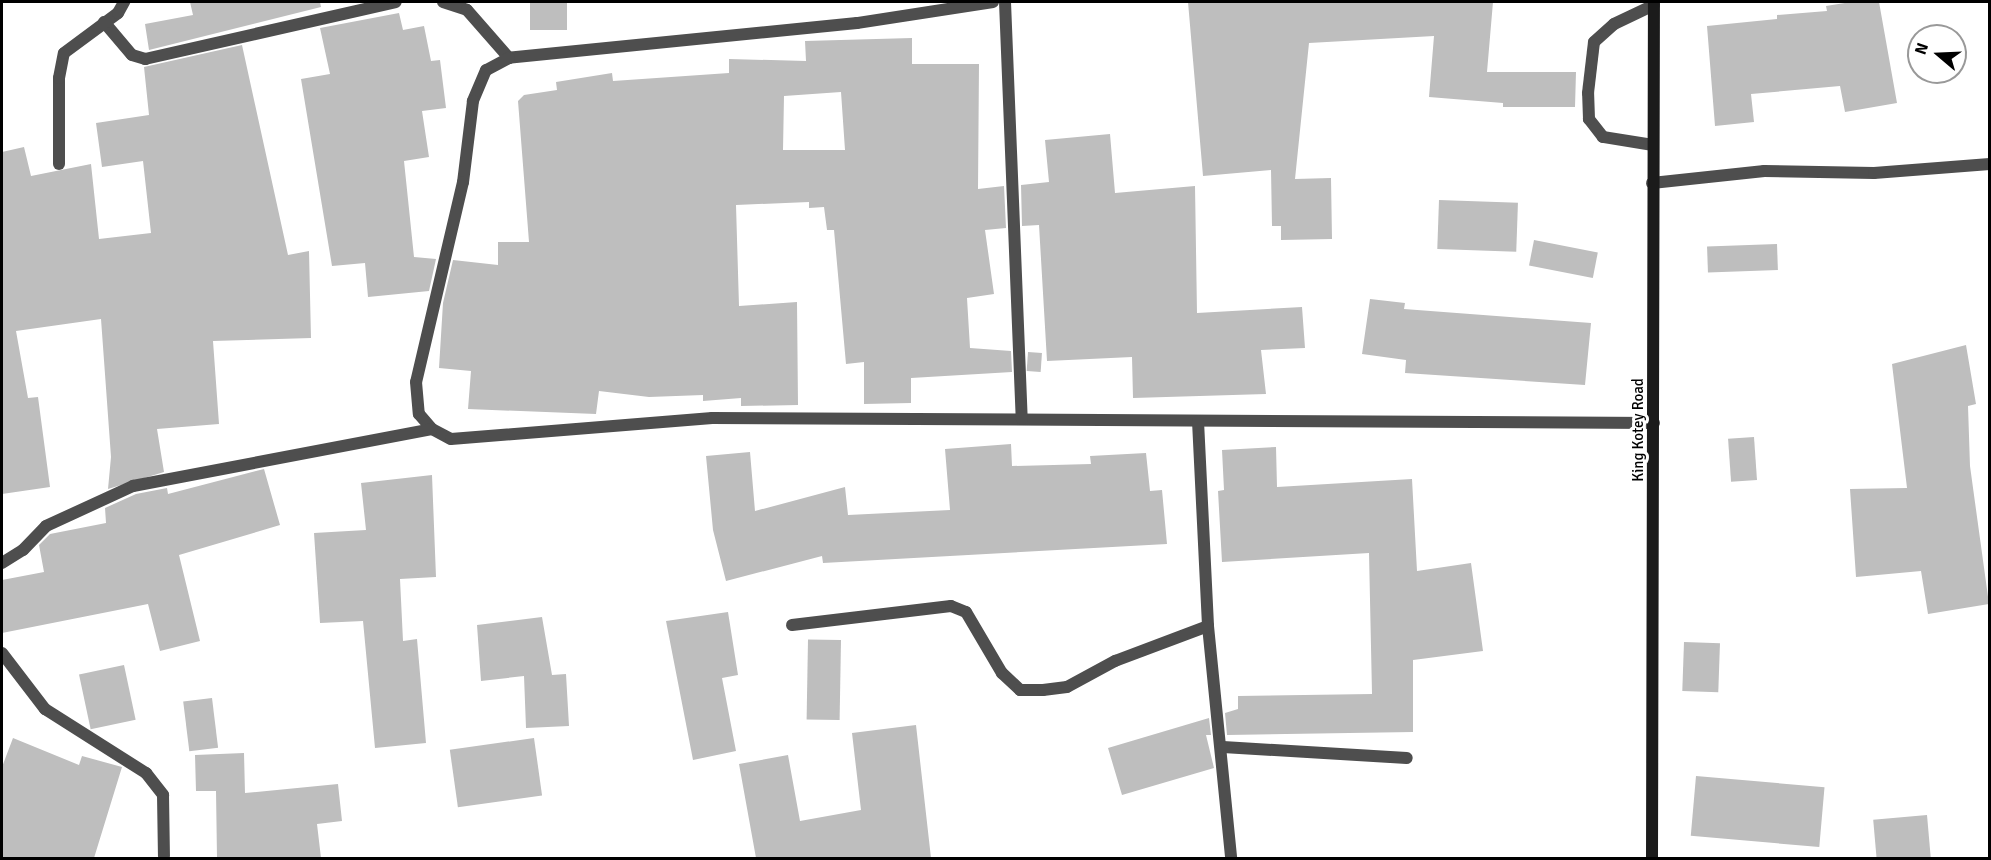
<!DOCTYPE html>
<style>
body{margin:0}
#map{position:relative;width:1991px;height:860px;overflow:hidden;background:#fff;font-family:Signika,sans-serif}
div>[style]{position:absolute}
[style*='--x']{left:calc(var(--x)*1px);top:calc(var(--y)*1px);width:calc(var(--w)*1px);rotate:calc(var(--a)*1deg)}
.building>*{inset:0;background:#bebebe;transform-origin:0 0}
.lane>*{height:12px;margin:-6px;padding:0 6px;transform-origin:6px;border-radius:6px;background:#4e4e4e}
.street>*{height:12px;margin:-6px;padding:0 6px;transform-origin:6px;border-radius:6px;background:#4e4e4e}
.secondary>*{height:12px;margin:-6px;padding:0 6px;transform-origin:6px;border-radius:6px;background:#1b1b1b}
span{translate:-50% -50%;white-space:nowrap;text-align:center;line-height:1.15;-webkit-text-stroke:6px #fff;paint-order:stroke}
.street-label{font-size:15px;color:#000}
.frame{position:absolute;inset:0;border:3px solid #000;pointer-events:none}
.north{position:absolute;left:1907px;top:24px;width:60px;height:60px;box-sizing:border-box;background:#fff;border:2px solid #999;border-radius:50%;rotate:289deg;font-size:16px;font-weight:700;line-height:24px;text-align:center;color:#000}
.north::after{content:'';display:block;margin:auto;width:21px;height:27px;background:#000;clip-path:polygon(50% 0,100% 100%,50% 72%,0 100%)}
</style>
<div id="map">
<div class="building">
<i style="clip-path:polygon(190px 2px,320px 2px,321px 7px,149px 50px,145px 24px,193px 15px)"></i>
<i style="left:530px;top:2px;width:37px;height:28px"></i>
<i style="clip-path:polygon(1188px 2px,1493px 2px,1487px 72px,1576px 72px,1575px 107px,1503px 107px,1503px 103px,1429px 97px,1434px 36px,1309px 43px,1295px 179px,1331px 178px,1332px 239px,1281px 240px,1281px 226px,1272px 226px,1271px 170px,1203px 176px)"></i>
<i style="clip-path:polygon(1851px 2px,1879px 2px,1897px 103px,1845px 112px,1840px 86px,1751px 94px,1754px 122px,1715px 126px,1707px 26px,1777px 19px,1777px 15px,1827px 11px,1826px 6px)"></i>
<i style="clip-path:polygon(399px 13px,403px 30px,424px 26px,431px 61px,440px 60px,446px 108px,422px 111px,429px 157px,404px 161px,414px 257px,436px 259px,429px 291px,368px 297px,365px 263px,332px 266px,301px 79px,330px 74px,320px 28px)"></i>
<i style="clip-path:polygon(evenodd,912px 38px,912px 64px,979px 64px,978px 189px,1004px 186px,1006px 228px,985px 230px,994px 294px,967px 298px,970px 348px,1011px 351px,1012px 372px,911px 378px,911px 403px,864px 404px,864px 362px,846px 364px,834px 230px,827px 230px,824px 207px,809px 208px,809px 202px,736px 205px,739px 306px,797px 302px,798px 405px,741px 406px,741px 398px,703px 401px,703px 395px,649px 397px,599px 391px,596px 414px,468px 409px,471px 371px,439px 368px,443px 303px,453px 260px,498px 265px,498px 242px,529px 242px,518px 101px,524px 95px,557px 90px,556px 82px,612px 73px,613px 81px,729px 73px,729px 59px,806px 61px,805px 41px,912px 38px,841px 92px,845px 150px,783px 150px,784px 96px,841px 92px)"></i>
<i style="clip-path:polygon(242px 45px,288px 255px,309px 251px,311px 338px,213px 341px,219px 424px,157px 429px,164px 472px,108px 489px,111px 457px,101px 319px,16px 331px,28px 398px,38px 397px,50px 487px,2px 494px,2px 152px,24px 147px,31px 176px,91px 164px,99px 239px,151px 233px,143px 161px,102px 167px,96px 123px,149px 115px,144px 67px)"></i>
<i style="clip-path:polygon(1110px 134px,1115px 193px,1195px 186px,1197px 313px,1302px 307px,1305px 348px,1261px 350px,1266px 394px,1133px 398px,1132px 357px,1047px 361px,1039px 225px,1022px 226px,1021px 185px,1049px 182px,1045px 140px)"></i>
<i style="left:1439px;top:200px;width:79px;height:49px;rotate:2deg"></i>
<i style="left:1534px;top:240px;width:65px;height:26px;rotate:11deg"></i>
<i style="left:1777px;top:244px;width:26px;height:70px;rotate:88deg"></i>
<i style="clip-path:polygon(1370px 299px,1405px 303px,1404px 309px,1591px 323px,1585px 385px,1405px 373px,1406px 360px,1362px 354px)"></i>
<i style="clip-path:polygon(1966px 345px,1976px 404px,1968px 406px,1970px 466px,1989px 604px,1928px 614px,1921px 571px,1856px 577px,1850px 489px,1907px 488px,1892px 364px)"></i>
<i style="left:1028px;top:352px;width:14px;height:19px;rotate:4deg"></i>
<i style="left:1754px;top:437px;width:43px;height:26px;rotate:86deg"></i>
<i style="clip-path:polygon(1011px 444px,1012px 466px,1091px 464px,1090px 456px,1146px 453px,1150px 491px,1162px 490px,1167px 544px,823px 563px,822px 556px,726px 581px,713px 530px,706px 456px,750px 452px,755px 511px,845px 487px,848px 515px,950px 510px,945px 449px)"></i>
<i style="clip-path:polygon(1276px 447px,1277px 487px,1412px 479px,1417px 571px,1471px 563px,1483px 651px,1413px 660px,1413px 732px,1227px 735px,1225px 713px,1238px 709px,1238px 696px,1372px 694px,1369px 553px,1222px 562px,1218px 491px,1224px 490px,1222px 450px)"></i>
<i style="clip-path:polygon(264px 469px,280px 525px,179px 555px,200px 641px,160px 651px,148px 604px,2px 633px,2px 580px,44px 572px,39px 545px,50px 534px,106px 523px,105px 508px,136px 494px,167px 488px,168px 494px)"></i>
<i style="clip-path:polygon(432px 475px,436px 577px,400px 579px,403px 641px,417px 639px,426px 743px,375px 748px,363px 621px,320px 623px,314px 533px,366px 530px,361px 483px)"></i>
<i style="clip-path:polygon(728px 612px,738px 675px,722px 678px,736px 751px,693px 760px,666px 621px)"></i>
<i style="clip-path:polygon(542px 617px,552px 675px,566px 674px,569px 726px,526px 728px,524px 676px,481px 681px,477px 625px)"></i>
<i style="left:841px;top:640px;width:80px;height:33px;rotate:91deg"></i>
<i style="left:1684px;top:642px;width:36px;height:49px;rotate:2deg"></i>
<i style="left:124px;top:665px;width:56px;height:46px;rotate:78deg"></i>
<i style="left:212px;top:698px;width:50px;height:29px;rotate:83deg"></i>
<i style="clip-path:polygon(1209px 718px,1211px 735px,1206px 735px,1214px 768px,1122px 795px,1108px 748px)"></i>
<i style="clip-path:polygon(916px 725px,931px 858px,756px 858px,739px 764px,788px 755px,800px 821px,861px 810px,852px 733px)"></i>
<i style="clip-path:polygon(13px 738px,79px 765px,82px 756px,122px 767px,94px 858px,2px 858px,2px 767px)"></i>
<i style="left:534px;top:738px;width:58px;height:85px;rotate:82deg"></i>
<i style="clip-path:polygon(244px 753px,245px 793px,338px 784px,342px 821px,317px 824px,321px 858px,217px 858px,216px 791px,196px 791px,195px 755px)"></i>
<i style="left:1696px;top:776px;width:129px;height:60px;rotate:5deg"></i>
<i style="left:1927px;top:815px;width:43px;height:54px;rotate:85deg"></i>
</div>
<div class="lane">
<i style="--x:1653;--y:145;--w:51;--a:-170.9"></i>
<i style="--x:1603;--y:137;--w:23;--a:-128"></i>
<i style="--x:1589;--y:119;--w:26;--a:-92"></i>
<i style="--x:1588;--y:93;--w:51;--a:-83.3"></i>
<i style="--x:1594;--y:42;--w:27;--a:-42"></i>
<i style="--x:1614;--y:24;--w:44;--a:-25.4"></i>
</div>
<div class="street">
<i style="--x:443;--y:2;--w:25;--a:18"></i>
<i style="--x:467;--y:10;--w:64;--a:48.8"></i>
<i style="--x:993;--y:2;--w:138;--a:171.2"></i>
<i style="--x:857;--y:23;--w:350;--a:174.3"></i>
<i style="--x:509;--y:58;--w:26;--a:152"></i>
<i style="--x:486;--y:70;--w:34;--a:113"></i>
<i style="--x:473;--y:101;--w:82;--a:97"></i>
<i style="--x:463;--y:182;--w:205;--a:103.2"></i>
<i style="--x:416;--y:382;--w:32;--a:85"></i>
<i style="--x:419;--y:414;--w:20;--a:49"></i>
<i style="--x:432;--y:429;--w:21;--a:28"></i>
<i style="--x:451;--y:439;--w:262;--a:-4.6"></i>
<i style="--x:712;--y:418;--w:942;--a:0.3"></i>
<i style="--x:1005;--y:2;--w:417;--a:87.7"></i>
<i style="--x:104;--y:22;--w:43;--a:49.7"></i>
<i style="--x:132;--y:55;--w:14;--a:17"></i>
<i style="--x:145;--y:59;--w:257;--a:-12.8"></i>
<i style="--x:59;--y:164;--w:86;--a:-90"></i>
<i style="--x:59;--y:78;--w:25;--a:-79"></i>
<i style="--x:64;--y:53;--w:67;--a:-36.5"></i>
<i style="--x:118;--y:13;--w:13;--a:-61"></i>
<i style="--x:1652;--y:183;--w:113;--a:-6.1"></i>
<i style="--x:1764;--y:171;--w:110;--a:1"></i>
<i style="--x:1874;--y:173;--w:116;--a:-4.4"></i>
<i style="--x:1198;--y:421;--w:205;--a:87.2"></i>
<i style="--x:1208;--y:626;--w:233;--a:84.3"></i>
<i style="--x:2;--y:563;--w:25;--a:-32"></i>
<i style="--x:23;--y:550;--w:33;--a:-46"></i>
<i style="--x:46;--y:526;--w:96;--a:-24.7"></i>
<i style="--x:133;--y:486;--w:304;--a:-10.8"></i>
<i style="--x:792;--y:625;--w:160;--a:-6.8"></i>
<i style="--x:951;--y:606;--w:16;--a:22"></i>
<i style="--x:966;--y:612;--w:71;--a:59.5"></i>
<i style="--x:1002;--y:673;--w:25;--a:43"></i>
<i style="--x:1020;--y:690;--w:23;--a:0"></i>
<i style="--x:1043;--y:690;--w:24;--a:-7"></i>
<i style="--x:1067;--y:687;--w:55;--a:-28.4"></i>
<i style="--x:1115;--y:661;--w:99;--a:-20.6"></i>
<i style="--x:2;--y:653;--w:71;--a:52.5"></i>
<i style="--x:45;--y:709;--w:120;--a:32.4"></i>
<i style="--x:146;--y:773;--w:28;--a:52"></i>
<i style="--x:163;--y:795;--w:61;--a:89.1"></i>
<i style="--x:1223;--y:747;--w:184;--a:3.4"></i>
</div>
<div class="secondary">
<i style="--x:1652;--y:858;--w:856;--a:-89.87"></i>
</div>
<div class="street-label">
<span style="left:1639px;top:430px;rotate:-90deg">King Kotey Road</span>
</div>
<div class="frame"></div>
<div class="north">N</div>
</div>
